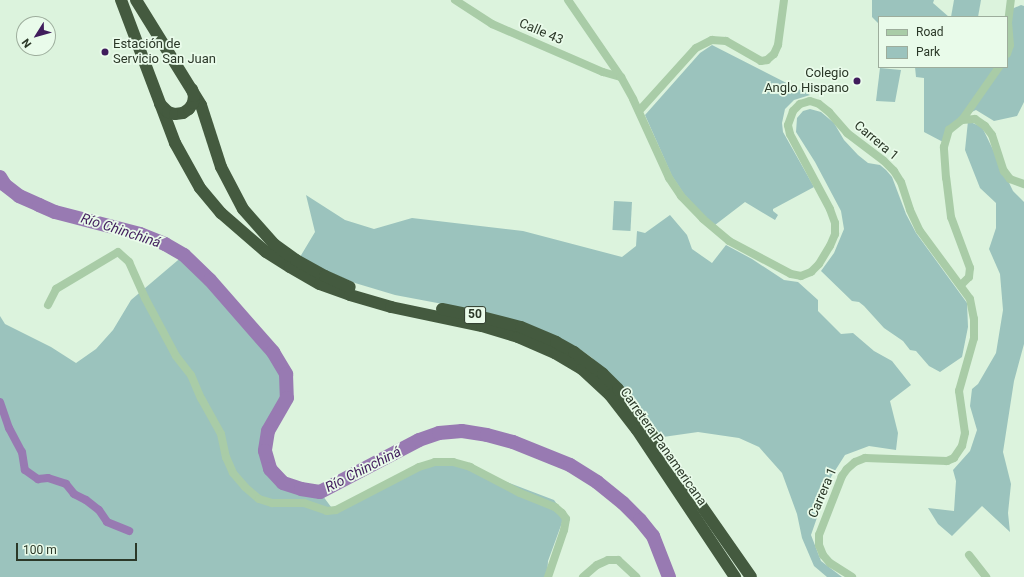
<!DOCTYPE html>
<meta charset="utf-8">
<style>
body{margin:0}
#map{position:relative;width:1024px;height:577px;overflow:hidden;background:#dcf3dd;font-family:Roboto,sans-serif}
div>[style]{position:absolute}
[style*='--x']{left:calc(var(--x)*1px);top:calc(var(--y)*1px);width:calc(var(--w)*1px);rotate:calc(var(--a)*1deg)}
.green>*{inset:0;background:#9bc3bd;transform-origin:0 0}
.canal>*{height:8px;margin:-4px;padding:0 4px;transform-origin:4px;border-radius:4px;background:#987ab2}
.river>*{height:14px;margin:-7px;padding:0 7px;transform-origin:7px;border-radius:7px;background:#987ab2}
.street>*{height:8px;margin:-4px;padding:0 4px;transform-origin:4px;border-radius:4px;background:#a9cca7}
.highway>*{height:12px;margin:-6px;padding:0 6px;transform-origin:6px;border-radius:6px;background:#445a3f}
.dots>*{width:11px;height:11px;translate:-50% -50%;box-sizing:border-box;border:2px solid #e9fbea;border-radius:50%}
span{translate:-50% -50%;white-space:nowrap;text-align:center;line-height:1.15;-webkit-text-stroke:3.5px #e9fbea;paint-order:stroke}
.shield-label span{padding:1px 3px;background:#e9fbea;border:1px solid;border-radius:3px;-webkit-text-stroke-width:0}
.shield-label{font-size:12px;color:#2b3828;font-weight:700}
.street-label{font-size:13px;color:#2b3828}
.poi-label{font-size:13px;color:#2b3828}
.left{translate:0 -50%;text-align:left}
.right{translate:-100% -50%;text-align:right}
.water-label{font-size:14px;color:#401c5c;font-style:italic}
.legend{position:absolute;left:878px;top:16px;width:130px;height:52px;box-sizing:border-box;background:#e9fbea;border:1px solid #9dad9c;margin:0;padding:5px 7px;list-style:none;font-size:12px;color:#2b3828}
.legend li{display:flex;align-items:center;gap:8px;height:20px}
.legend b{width:20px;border:1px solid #9dad9c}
.north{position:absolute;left:16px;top:16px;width:40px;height:40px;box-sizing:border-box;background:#e9fbea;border:1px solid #9dad9c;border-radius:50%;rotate:233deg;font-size:11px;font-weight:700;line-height:16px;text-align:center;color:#2b3828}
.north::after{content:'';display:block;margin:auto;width:14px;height:18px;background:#401c5c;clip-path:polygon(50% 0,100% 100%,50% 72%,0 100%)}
.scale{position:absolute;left:16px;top:543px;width:121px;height:18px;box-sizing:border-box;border:2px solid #2b3828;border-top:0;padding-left:5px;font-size:12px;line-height:14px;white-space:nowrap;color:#2b3828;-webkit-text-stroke:3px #e9fbea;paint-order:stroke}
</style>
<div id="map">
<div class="green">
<i style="clip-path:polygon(872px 0,934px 0,933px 3px,949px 17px,879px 17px,879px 24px,872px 17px)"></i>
<i style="clip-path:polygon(954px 0,981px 0,978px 17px,951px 17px)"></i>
<i style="clip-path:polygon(1021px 5px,1024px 6px,1024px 102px,1017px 116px,994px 121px,976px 110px,963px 116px,943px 142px,924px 132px,924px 78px,916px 77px,915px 67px,1007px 67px,1007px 17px,1005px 17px,1007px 11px)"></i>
<i style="clip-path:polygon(712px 45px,810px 95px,794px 100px,785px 109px,782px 123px,783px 132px,814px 187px,773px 209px,773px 211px,778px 215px,775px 220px,745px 202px,715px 225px,705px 217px,684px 194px,672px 176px,645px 115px,700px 53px)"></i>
<i style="clip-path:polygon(880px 68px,901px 70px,895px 102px,876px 101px)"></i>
<i style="clip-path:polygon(810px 109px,821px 112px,834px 123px,844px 140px,858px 155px,868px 163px,880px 165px,886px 170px,892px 177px,906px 214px,916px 233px,967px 303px,968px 327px,962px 357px,940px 372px,929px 366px,916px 351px,910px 350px,903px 341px,884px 328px,864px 306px,859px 302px,852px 301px,821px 271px,834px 253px,844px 229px,841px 211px,815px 162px,796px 132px,797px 118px,803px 111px)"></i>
<i style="clip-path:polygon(968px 121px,982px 127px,1013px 191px,1024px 202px,1024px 344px,1014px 381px,1003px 452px,1011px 484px,1008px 513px,1010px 532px,982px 506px,952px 536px,938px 524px,928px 508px,954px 511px,956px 481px,953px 470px,970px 451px,977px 430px,970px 406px,972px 389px,978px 384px,996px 353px,1003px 310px,1000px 274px,989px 249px,996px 228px,996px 203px,980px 188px,965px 150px)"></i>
<i style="clip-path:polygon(306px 195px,345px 220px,374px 229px,412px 218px,523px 231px,622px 257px,636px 246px,637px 231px,645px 233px,670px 215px,687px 235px,692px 249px,712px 263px,726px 245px,752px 259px,784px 280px,798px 282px,818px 300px,818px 311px,841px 334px,853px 333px,874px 351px,892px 361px,911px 385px,890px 401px,898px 433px,896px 450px,869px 446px,845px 455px,831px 477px,811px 535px,821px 561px,842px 577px,827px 577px,814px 566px,802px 538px,797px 514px,782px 473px,759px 447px,739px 438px,698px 432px,663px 437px,621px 385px,591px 357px,575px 346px,485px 312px,395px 295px,355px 283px,327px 271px,300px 257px,315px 232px)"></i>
<i style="left:614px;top:201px;width:18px;height:29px;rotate:3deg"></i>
<i style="clip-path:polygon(184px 255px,210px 280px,273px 352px,286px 374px,287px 398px,268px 431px,265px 451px,270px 469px,283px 483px,301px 489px,320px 492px,334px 511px,424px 463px,457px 463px,554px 500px,562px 511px,563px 520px,548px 561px,547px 577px,0 577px,0 316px,5px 324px,51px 347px,76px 363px,96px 349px,113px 330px,131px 300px)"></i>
</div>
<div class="canal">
<i style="--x:0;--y:402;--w:28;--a:71"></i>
<i style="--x:9;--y:428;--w:27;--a:62"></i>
<i style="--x:22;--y:452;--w:18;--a:81"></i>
<i style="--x:25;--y:470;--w:16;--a:35"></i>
<i style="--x:38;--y:479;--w:10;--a:-6"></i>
<i style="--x:48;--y:478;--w:19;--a:18"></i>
<i style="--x:66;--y:484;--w:13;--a:51"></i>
<i style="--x:74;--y:494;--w:13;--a:27"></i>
<i style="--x:86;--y:500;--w:16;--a:38"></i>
<i style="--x:99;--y:510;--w:14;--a:56"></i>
<i style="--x:107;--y:522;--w:24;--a:22"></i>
</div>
<div class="river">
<i style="--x:0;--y:177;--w:9;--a:58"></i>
<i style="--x:5;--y:185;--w:18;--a:38"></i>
<i style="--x:19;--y:196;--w:22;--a:24"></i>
<i style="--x:39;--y:205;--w:17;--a:24"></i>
<i style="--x:55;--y:212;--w:88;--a:14.5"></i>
<i style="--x:140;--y:234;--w:27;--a:22"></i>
<i style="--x:165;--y:244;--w:22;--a:30"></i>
<i style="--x:184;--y:255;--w:36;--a:44"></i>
<i style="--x:210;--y:280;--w:96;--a:48.8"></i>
<i style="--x:273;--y:352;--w:26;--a:59"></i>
<i style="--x:286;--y:374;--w:24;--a:88"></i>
<i style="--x:287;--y:398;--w:38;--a:120"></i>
<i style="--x:268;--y:431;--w:20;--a:99"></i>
<i style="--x:265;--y:451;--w:19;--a:74"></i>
<i style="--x:270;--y:469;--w:19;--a:47"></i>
<i style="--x:283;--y:483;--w:19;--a:18"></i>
<i style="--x:301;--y:489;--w:19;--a:9"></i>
<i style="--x:320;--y:492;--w:112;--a:-27.7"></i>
<i style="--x:419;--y:440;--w:21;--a:-19"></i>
<i style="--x:439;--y:433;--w:23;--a:-5"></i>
<i style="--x:462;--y:431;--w:25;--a:9"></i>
<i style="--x:487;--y:435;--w:27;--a:15"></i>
<i style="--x:513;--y:442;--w:61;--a:22"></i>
<i style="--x:570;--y:465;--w:32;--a:32"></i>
<i style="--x:597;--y:482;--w:33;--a:39"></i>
<i style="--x:623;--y:503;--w:24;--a:45"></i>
<i style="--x:640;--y:520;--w:21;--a:51"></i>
<i style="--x:653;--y:536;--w:44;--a:68.7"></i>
</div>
<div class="street">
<i style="--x:455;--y:0;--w:44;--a:33"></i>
<i style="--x:492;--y:24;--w:121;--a:23.4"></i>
<i style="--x:603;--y:72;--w:19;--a:16"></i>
<i style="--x:568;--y:0;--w:93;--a:55.5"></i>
<i style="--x:621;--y:77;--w:25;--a:61"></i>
<i style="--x:633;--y:99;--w:87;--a:65.5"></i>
<i style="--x:669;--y:178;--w:22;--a:56"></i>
<i style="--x:681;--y:196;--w:32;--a:46"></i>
<i style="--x:703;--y:219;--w:34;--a:40"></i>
<i style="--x:729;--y:241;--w:70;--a:28"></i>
<i style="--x:791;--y:274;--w:10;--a:11"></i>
<i style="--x:801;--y:276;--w:11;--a:-22"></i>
<i style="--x:811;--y:272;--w:11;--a:-45"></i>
<i style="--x:819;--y:264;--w:21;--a:-59"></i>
<i style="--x:830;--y:246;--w:13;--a:-67"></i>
<i style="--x:835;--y:234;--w:11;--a:-90"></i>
<i style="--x:835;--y:223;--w:15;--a:-110"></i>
<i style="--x:830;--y:209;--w:85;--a:-118.1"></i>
<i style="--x:790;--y:134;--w:9;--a:-103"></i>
<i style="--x:788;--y:125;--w:15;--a:-70"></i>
<i style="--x:793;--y:111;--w:10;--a:-45"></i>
<i style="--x:800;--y:104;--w:10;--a:-17"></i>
<i style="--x:810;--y:101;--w:9;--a:18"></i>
<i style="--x:819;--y:104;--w:13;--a:39"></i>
<i style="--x:829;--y:112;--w:28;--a:49"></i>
<i style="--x:847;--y:133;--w:46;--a:37.1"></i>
<i style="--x:884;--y:161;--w:14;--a:45"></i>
<i style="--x:894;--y:171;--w:13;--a:58"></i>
<i style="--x:901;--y:182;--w:29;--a:72"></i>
<i style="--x:910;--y:210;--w:23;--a:65"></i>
<i style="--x:920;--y:231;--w:84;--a:53.7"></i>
<i style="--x:970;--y:299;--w:20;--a:79"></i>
<i style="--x:974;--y:319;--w:19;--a:90"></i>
<i style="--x:974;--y:338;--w:55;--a:105.8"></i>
<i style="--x:959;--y:391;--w:42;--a:81.9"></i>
<i style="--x:965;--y:433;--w:13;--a:103"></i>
<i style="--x:962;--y:446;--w:14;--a:124"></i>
<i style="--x:954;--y:458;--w:8;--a:157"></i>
<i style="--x:947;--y:461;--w:82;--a:-177.9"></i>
<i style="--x:865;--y:458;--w:11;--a:158"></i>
<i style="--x:855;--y:462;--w:11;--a:139"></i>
<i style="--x:847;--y:469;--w:9;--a:126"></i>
<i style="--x:842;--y:476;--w:63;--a:111.3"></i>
<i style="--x:819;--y:535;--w:10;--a:90"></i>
<i style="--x:819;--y:545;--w:11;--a:68"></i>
<i style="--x:823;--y:555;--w:11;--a:49"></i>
<i style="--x:830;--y:563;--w:26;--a:32"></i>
<i style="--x:1007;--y:54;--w:9;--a:-72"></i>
<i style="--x:1010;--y:45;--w:22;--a:-95"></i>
<i style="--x:1008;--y:23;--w:23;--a:-83"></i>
<i style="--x:639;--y:111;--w:85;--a:-47.9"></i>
<i style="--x:696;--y:48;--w:18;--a:-27"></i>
<i style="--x:712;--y:40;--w:14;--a:4"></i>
<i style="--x:726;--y:41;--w:40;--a:29.7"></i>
<i style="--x:761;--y:61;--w:6;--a:-9"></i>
<i style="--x:767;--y:60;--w:9;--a:-41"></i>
<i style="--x:774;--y:54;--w:10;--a:-66"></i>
<i style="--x:778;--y:45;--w:45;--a:-82.4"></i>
<i style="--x:962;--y:120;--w:13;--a:-4"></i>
<i style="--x:975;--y:119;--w:12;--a:35"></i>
<i style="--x:985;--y:126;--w:11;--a:52"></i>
<i style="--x:992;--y:135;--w:38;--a:72"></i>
<i style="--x:1004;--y:171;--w:10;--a:53"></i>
<i style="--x:1010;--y:179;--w:15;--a:20"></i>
<i style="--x:961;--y:285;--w:11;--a:-45"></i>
<i style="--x:969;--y:277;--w:9;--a:-84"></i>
<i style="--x:970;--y:268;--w:54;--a:-110.4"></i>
<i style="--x:951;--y:217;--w:39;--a:-97"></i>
<i style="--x:946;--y:178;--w:31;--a:-94"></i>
<i style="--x:944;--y:147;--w:18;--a:-74"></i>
<i style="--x:949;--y:130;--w:16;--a:-38"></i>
<i style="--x:962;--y:120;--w:65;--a:-55.1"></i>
<i style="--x:48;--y:305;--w:18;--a:-63"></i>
<i style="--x:56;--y:289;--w:72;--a:-30.8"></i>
<i style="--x:118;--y:252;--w:15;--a:42"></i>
<i style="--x:129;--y:262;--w:39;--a:66"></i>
<i style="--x:145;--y:298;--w:66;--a:61.9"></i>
<i style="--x:176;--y:356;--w:24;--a:52"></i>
<i style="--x:191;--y:375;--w:25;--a:67"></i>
<i style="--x:201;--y:398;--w:41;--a:60.9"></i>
<i style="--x:221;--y:434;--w:24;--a:78"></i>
<i style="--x:226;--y:457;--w:17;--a:66"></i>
<i style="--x:233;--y:473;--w:18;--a:49"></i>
<i style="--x:245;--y:487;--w:18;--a:41"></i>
<i style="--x:259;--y:499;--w:14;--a:17"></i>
<i style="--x:272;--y:503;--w:32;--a:0"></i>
<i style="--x:304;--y:503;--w:24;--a:19"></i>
<i style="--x:327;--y:511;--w:9;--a:-6"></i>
<i style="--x:336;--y:510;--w:93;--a:-27.4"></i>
<i style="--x:419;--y:467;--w:17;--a:-17"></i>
<i style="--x:435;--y:462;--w:18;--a:0"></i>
<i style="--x:453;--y:462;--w:18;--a:16"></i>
<i style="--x:470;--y:467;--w:56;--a:27.5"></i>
<i style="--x:520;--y:493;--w:38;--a:22"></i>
<i style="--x:555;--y:507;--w:9;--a:41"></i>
<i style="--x:562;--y:513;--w:7;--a:56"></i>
<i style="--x:566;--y:519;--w:11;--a:100"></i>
<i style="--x:564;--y:530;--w:50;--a:108.8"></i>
<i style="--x:969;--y:555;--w:28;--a:52"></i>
<i style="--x:583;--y:577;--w:18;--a:-41"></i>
<i style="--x:597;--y:565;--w:12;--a:-24"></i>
<i style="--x:608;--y:560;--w:10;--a:0"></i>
<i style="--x:618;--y:560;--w:25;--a:43"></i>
</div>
<div class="highway">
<i style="--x:121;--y:0;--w:153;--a:69.3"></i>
<i style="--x:175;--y:143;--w:51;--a:60.9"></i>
<i style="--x:200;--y:188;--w:33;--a:50"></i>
<i style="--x:221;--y:213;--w:60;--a:40.9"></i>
<i style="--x:266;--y:252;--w:28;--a:32"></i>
<i style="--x:290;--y:267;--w:34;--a:30"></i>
<i style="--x:320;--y:284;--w:32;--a:20"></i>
<i style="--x:350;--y:295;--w:43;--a:16.3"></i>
<i style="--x:391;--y:307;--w:93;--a:11.8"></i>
<i style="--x:482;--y:326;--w:38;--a:17"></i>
<i style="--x:518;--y:337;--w:40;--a:23.4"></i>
<i style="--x:555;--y:353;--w:31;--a:31"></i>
<i style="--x:582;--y:369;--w:38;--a:43"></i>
<i style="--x:610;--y:395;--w:44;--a:52.4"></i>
<i style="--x:637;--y:430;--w:177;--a:56.3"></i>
<i style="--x:136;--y:0;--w:123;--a:58.2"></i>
<i style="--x:201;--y:105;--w:65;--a:72.1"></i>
<i style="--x:221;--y:167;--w:47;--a:62.4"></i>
<i style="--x:243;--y:209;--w:47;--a:48.5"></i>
<i style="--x:274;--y:244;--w:27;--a:36"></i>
<i style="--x:296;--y:260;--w:33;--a:29"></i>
<i style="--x:325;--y:276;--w:27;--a:24"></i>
<i style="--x:160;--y:104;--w:11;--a:45"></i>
<i style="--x:168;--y:112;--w:7;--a:16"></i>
<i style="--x:175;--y:114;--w:8;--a:-7"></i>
<i style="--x:183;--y:113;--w:7;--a:-34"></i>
<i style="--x:189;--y:109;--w:7;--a:-56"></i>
<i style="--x:193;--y:103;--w:7;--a:-82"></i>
<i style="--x:194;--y:96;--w:7;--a:-106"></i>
<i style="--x:442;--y:309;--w:41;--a:11.3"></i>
<i style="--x:482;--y:317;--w:40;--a:14.4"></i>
<i style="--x:521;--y:327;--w:38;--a:23"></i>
<i style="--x:556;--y:342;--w:21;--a:29"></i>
<i style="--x:574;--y:352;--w:36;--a:37"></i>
<i style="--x:603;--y:374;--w:21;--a:45"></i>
<i style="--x:618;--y:389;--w:45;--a:53.1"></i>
<i style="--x:645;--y:425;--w:185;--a:55.1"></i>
</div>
<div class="dots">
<i style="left:105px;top:52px;background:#401c5c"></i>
<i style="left:857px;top:81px;background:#401c5c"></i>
</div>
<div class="shield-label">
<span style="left:475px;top:315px">50</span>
</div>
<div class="street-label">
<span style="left:541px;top:32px;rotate:23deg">Calle 43</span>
<span style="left:876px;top:141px;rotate:40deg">Carrera 1</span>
<span style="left:663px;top:447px;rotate:55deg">Carretera Panamericana</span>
<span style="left:823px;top:493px;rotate:-67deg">Carrera 1</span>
</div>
<div class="poi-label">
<span class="left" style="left:113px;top:52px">Estación de<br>Servicio San Juan</span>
<span class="right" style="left:849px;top:81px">Colegio<br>Anglo Hispano</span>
</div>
<div class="water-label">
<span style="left:121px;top:230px;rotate:18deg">Río Chinchiná</span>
<span style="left:363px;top:469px;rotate:-27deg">Río Chinchiná</span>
</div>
<ul class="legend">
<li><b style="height:5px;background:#a9cca7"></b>Road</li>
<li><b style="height:11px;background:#9bc3bd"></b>Park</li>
</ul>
<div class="north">N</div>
<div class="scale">100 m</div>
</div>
